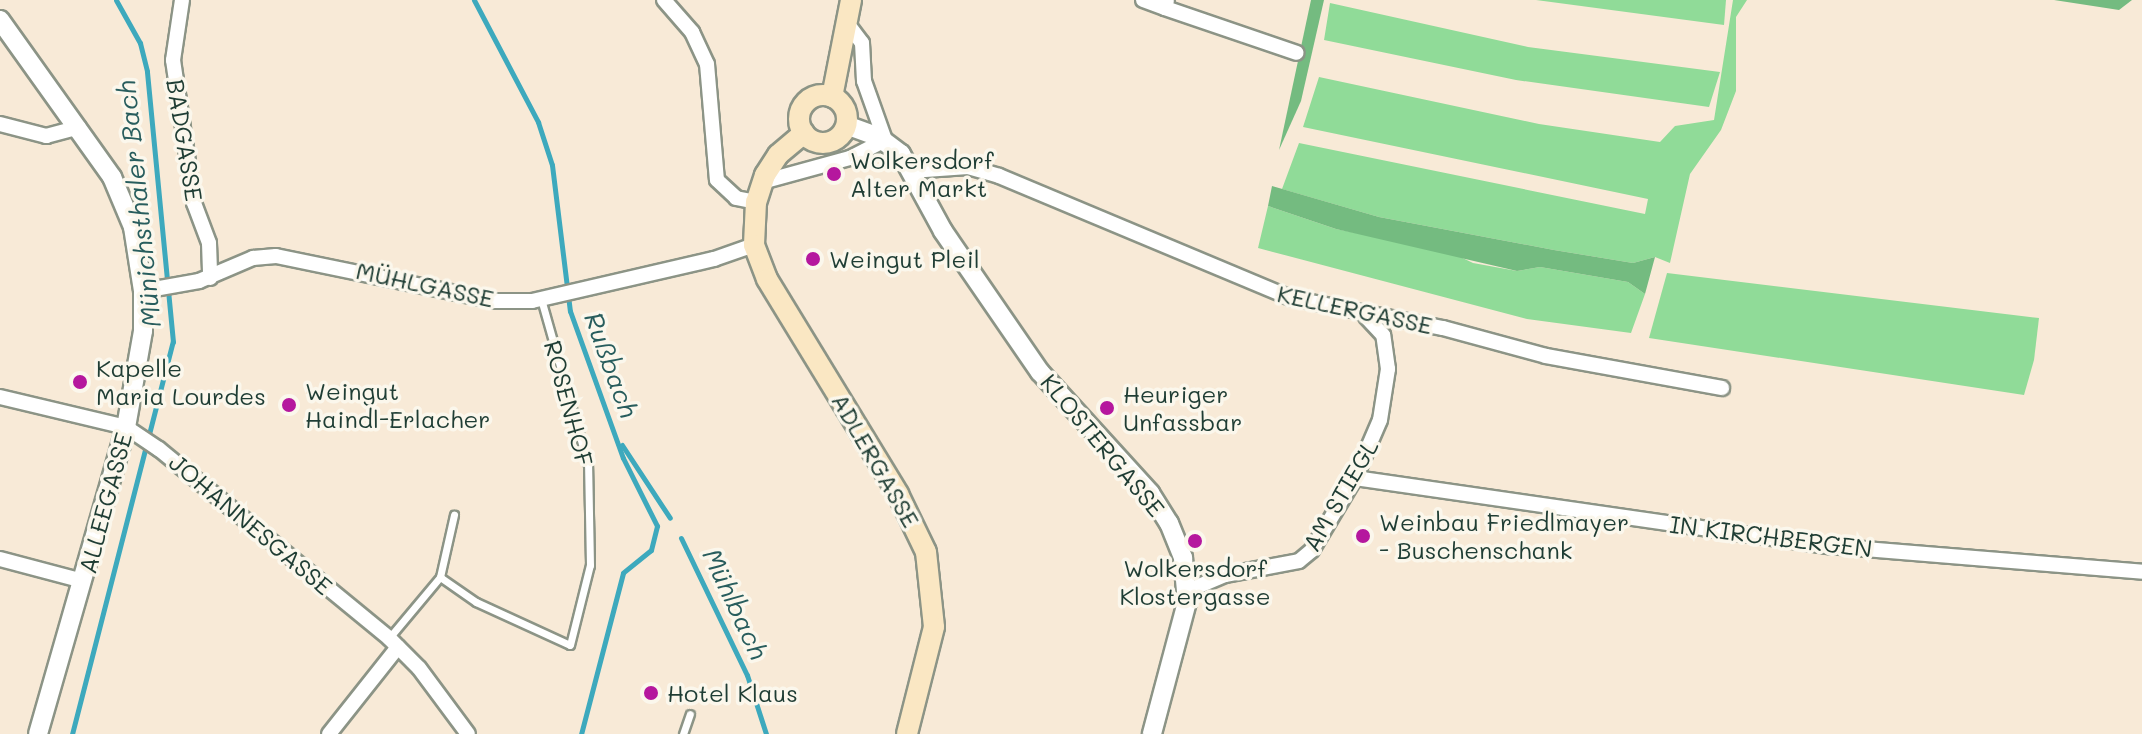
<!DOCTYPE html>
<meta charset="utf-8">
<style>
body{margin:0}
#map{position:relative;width:2142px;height:734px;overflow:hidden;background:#f8ead7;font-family:Mali,sans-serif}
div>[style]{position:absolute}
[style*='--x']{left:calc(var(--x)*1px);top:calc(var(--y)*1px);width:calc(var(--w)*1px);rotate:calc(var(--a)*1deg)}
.green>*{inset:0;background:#90db98}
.forest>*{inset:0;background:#74bb80}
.stream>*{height:5px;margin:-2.5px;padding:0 2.5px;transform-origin:2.5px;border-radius:2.5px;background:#3da9bd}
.roads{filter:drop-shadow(2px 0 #8c9486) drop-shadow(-2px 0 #8c9486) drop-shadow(0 2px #8c9486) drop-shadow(0 -2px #8c9486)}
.service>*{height:7px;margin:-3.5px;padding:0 3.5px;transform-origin:3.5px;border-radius:3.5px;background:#fff}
.minor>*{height:14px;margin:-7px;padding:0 7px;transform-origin:7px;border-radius:7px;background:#fff}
.tertiary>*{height:18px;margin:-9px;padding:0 9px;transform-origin:9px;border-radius:9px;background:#fff}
.secondary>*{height:20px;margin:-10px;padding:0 10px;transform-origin:10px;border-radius:10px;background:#fae7c3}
.secondary>.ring{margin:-10px;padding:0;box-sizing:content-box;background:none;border:20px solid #fae7c3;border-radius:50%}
.dots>*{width:22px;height:22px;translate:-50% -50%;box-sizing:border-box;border:4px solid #fbf7ec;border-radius:50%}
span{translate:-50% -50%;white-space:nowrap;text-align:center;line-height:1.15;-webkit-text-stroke:7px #fbf7ec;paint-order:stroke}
.street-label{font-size:24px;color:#1f3d34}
.poi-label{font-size:24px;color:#1f3d34}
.left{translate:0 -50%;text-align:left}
.water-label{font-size:26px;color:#285d5d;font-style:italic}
</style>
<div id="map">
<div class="green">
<i style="clip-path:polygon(1536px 0,1726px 0,1724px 25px)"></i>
<i style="clip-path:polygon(1733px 0,1747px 0,1736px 17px,1736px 91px,1721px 130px,1690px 174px,1670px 263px,1655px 257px,1633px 263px,1554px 250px,1379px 217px,1282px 189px,1299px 143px,1645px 214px,1648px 199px,1303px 127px,1319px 77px,1539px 124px,1660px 142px,1675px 126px,1714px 120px)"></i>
<i style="clip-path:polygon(1330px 3px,1528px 47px,1720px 72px,1709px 107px,1516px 80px,1324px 40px)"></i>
<i style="clip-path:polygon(1268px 206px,1336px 229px,1448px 251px,1473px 263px,1517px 271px,1540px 267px,1628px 282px,1645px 294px,1631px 333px,1527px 319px,1258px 248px)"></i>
<i style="clip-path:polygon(1667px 273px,2039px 318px,2034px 360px,2024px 395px,1649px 338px)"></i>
</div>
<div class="forest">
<i style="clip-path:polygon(1311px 0,1324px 0,1301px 101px,1279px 150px)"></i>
<i style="clip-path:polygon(2054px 0,2132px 0,2119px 10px)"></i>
<i style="clip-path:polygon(1272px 186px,1379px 217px,1554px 250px,1633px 263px,1655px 257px,1645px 294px,1628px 282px,1540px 267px,1517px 271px,1336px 229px,1268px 206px)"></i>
</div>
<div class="stream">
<i style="--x:474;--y:0;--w:138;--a:62.3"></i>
<i style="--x:538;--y:122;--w:45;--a:72"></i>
<i style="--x:552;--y:165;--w:147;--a:83"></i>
<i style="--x:570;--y:311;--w:156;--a:70.2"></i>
<i style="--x:623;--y:458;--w:76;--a:63.4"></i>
<i style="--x:657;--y:526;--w:25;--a:104"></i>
<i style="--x:651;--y:550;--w:36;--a:141"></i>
<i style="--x:623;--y:573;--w:166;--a:104.6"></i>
<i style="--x:622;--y:445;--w:87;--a:56.7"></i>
<i style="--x:681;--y:538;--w:152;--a:64.3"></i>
<i style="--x:747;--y:675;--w:62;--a:72.1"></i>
<i style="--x:72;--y:734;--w:405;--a:-75.6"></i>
<i style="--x:173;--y:342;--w:272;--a:-95.5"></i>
<i style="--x:147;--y:71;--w:29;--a:-104"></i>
<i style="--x:140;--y:43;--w:49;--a:-119.2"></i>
</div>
<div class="roads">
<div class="service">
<i style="--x:440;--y:577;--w:44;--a:34.8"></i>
<i style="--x:476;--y:602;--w:103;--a:24.6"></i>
<i style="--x:570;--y:645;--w:82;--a:-76"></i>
<i style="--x:590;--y:565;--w:100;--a:-91.1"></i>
<i style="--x:588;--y:465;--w:173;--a:-105.8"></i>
<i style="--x:389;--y:638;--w:80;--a:-50.1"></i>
<i style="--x:440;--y:577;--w:64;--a:-77.3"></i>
<i style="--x:683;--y:734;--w:21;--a:-71"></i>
</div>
<div class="minor">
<i style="--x:182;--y:0;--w:61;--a:98.5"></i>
<i style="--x:173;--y:60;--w:145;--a:81.6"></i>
<i style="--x:194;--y:203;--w:43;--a:69.4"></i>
<i style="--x:209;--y:243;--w:35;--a:88"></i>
<i style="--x:664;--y:0;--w:43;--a:48.8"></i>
<i style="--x:692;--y:32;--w:35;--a:65"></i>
<i style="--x:707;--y:64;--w:116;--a:85.1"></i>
<i style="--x:717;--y:180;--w:26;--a:43"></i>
<i style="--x:736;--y:198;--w:20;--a:11"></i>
<i style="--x:1143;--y:0;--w:23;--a:20"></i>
<i style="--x:1165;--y:8;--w:8;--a:-76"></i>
<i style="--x:1165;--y:8;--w:139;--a:18.8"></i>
<i style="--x:0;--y:124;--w:48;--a:14.6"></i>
<i style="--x:46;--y:136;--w:34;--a:-15"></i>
<i style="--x:911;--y:171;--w:57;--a:-4"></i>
<i style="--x:968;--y:167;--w:32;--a:16"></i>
<i style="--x:999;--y:176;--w:316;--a:22.7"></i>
<i style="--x:1291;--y:298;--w:155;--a:11.2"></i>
<i style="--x:1443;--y:328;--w:107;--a:15.2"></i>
<i style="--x:1546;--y:356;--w:179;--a:10.3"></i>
<i style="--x:762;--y:182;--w:91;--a:-15.3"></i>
<i style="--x:850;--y:158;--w:39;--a:-27"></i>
<i style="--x:885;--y:140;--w:63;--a:-109.6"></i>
<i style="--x:864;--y:81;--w:38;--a:-93"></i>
<i style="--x:862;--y:43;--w:26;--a:-127"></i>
<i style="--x:143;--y:291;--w:57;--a:-10.1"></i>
<i style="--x:199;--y:281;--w:59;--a:-23.1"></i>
<i style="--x:253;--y:258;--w:23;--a:-5"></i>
<i style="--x:276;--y:256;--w:224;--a:11.6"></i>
<i style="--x:495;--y:301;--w:37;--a:0"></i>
<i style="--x:532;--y:301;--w:187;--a:-13"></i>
<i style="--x:714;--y:259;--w:42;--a:-19.3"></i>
<i style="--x:0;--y:397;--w:130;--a:13.4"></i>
<i style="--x:126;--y:427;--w:40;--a:34"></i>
<i style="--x:159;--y:449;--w:298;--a:39.4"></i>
<i style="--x:389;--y:638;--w:42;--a:45"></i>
<i style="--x:419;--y:668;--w:82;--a:53.4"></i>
<i style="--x:1355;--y:478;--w:479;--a:8.2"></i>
<i style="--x:1829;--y:546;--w:314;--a:4.7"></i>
<i style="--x:0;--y:559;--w:86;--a:14.8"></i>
<i style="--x:1187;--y:591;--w:41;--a:-22.8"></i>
<i style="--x:1225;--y:575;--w:75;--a:-10.7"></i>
<i style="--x:1299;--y:561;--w:17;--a:-40"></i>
<i style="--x:1312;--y:550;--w:84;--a:-59.2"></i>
<i style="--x:1355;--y:478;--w:63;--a:-66.7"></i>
<i style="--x:1380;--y:420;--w:52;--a:-81.1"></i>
<i style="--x:1388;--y:369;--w:34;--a:-98"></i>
<i style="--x:1383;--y:335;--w:25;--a:-133"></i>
<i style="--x:329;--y:734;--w:111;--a:-51.6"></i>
</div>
<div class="tertiary">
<i style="--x:0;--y:20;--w:193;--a:54.5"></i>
<i style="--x:112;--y:177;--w:54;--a:67.2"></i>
<i style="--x:133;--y:227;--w:65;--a:81.1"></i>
<i style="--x:143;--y:291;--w:40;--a:90"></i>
<i style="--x:143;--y:331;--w:97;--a:100"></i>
<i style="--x:126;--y:427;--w:319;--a:106"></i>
<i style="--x:846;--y:125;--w:33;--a:20"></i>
<i style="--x:877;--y:136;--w:30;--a:37"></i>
<i style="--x:901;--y:154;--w:88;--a:61.4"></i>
<i style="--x:943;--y:231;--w:171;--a:55.5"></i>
<i style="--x:1040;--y:372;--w:164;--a:47.7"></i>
<i style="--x:1150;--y:493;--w:36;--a:58"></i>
<i style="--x:1169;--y:523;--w:38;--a:68"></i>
<i style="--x:1183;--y:558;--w:44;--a:84.8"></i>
<i style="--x:1187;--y:602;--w:137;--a:104.9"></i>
</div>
<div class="secondary">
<i class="ring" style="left:799px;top:95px;width:28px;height:28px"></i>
<i style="--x:832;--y:97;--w:99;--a:-78.9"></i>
<i style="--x:804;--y:133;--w:34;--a:140"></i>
<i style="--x:778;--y:155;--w:24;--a:123"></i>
<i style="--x:765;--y:175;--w:28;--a:108"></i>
<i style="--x:756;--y:202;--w:43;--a:92.7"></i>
<i style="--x:754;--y:245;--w:36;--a:69"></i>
<i style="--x:767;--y:279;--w:252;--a:58.6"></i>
<i style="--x:898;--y:494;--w:64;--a:64.2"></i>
<i style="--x:926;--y:552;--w:75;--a:83.9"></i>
<i style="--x:934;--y:627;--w:110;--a:104.2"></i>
</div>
</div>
<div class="dots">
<i style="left:834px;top:174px;background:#b5179e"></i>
<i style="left:813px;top:259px;background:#b5179e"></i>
<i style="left:80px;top:382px;background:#b5179e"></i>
<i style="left:289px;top:405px;background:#b5179e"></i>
<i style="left:1107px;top:408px;background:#b5179e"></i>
<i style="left:1363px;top:536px;background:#b5179e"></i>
<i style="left:1195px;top:541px;background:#b5179e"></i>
<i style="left:651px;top:693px;background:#b5179e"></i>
</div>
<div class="street-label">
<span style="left:185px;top:140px;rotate:81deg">BADGASSE</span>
<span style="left:425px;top:284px;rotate:12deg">MÜHLGASSE</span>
<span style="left:1355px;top:309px;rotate:12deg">KELLERGASSE</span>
<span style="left:569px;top:403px;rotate:75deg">ROSENHOF</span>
<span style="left:1103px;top:445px;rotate:50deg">KLOSTERGASSE</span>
<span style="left:876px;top:460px;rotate:60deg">ADLERGASSE</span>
<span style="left:1340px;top:495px;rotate:-60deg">AM STIEGL</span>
<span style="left:105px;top:503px;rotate:-75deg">ALLEEGASSE</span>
<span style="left:251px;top:524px;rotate:40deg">JOHANNESGASSE</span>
<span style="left:1771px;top:536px;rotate:7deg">IN KIRCHBERGEN</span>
</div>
<div class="poi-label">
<span class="left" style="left:850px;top:174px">Wolkersdorf<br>Alter Markt</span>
<span class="left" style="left:829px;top:259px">Weingut Pleil</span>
<span class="left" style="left:96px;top:382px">Kapelle<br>Maria Lourdes</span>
<span class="left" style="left:305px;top:405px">Weingut<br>Haindl-Erlacher</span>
<span class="left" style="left:1123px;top:408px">Heuriger<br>Unfassbar</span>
<span class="left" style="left:1379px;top:536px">Weinbau Friedlmayer<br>- Buschenschank</span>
<span style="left:1195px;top:582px">Wolkersdorf<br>Klostergasse</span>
<span class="left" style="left:667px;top:693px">Hotel Klaus</span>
</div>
<div class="water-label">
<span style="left:139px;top:204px;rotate:-96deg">Münichsthaler Bach</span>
<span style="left:611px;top:365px;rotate:70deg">Rußbach</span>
<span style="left:735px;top:604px;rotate:65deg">Mühlbach</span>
</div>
</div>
